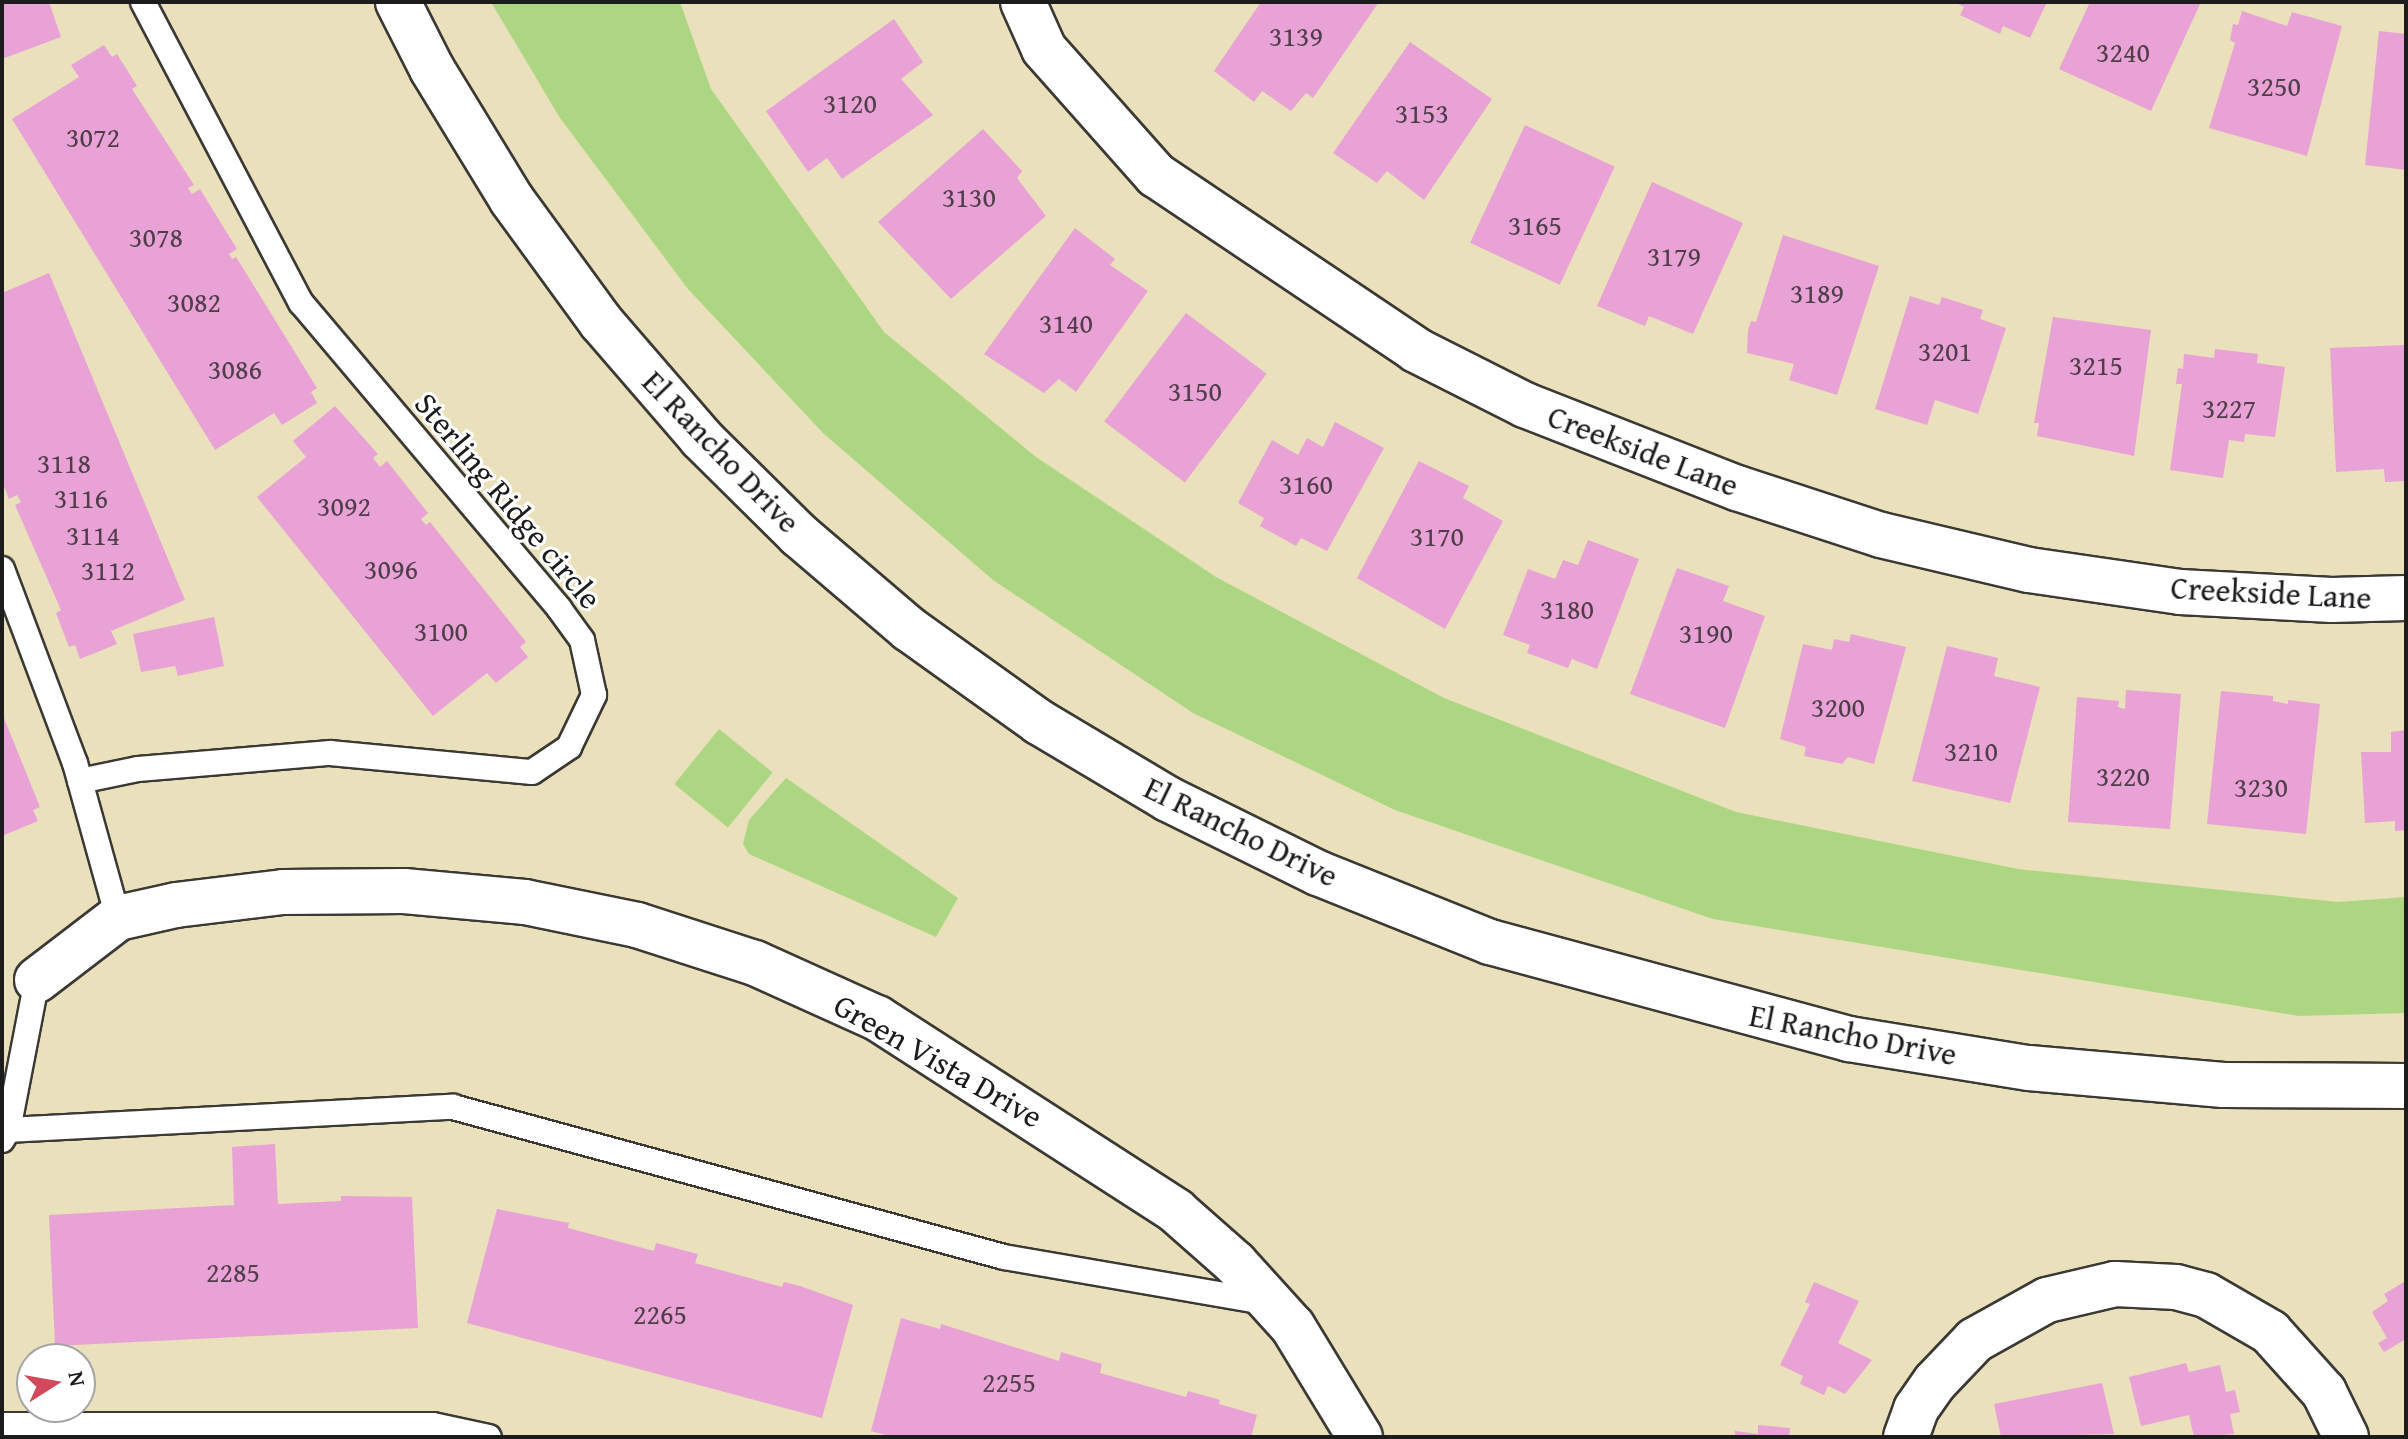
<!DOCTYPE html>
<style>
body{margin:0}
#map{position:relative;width:2408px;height:1439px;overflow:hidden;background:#eae0bc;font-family:"Gentium Book Plus",serif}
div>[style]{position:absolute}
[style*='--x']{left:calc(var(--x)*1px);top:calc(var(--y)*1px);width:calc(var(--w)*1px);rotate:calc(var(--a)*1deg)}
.green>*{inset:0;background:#acd682;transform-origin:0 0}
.building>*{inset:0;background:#e9a2d5;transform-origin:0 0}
.roads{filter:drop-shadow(2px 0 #3b3934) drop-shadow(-2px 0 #3b3934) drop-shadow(0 2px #3b3934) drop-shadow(0 -2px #3b3934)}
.lane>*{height:24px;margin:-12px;padding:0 12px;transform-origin:12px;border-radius:12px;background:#fff}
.street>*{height:44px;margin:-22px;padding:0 22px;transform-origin:22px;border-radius:22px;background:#fff}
.secondary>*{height:44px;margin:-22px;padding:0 22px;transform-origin:22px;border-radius:22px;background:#fff}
span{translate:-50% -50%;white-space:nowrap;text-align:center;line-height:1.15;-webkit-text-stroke:6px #fff;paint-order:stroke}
.number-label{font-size:28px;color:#4f3e4a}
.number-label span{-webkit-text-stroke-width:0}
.street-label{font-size:32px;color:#1c1c1c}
.frame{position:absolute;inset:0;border:4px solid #1c1c1c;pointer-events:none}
.north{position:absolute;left:16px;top:1343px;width:80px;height:80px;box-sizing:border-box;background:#fff;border:2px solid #a4a4a4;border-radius:50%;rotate:79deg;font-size:22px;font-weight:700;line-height:32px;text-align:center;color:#1c1c1c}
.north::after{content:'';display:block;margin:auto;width:28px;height:36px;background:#d1495b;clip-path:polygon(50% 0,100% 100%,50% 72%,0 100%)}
</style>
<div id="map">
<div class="green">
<i style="clip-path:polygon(491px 2px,680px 2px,711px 89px,884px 332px,1036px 457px,1216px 577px,1444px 698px,1736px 812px,2018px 869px,2338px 902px,2406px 897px,2406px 1013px,2299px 1016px,1713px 919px,1395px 810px,1193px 713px,993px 580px,823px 433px,688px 289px,560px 118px)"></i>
<i style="left:719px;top:729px;width:69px;height:71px;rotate:39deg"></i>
<i style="clip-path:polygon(786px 778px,958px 898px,936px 937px,749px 854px,743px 844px,749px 820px)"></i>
</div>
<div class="building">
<i style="clip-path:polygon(2px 2px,49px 2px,61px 37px,2px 59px)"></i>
<i style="clip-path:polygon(1261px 2px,1379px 2px,1313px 98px,1306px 93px,1291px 111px,1262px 91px,1254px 102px,1214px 71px)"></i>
<i style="clip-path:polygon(1954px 2px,2047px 2px,2030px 38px,2003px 26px,2000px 34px,1960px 15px,1964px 7px)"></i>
<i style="clip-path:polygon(2090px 2px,2201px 2px,2151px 111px,2059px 69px)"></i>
<i style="clip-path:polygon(2242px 11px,2287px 26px,2292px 12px,2342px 26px,2307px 156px,2209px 128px,2235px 43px,2230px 40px,2233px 24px,2238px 25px)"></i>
<i style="clip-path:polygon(894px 19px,923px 62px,901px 79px,933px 115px,842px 179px,827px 158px,808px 172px,766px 111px)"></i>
<i style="clip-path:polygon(2379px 31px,2406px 34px,2406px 170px,2365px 165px)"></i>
<i style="clip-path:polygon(1410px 42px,1492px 99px,1424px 200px,1387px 171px,1377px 183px,1333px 153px)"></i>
<i style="clip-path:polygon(104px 45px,112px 57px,117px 54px,137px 86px,132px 89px,194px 185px,188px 188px,192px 194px,200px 189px,237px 249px,229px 254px,232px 259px,236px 257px,317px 388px,311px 392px,317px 403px,282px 425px,274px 413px,215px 450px,12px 119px,79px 77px,71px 65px)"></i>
<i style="left:1525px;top:125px;width:99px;height:130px;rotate:25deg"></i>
<i style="clip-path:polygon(983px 129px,1022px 171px,1017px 178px,1046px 216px,951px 299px,878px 222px)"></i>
<i style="clip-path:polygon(1652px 182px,1743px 223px,1693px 334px,1649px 316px,1645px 326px,1597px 306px)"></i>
<i style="clip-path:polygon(1075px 228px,1115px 259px,1110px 265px,1148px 291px,1076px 392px,1059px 379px,1044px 393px,984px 354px)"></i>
<i style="clip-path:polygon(1783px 235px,1879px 266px,1837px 395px,1789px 380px,1794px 364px,1747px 353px,1748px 330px,1751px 321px,1756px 322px)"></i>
<i style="clip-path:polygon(49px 273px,185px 600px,111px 631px,117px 644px,80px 659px,75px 645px,69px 647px,56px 613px,61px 610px,15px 505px,21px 502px,17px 495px,9px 499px,2px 481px,2px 293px)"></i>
<i style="clip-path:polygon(1910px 296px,1939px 305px,1942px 297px,1983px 310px,1980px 319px,2006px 328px,1978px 414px,1935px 400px,1927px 425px,1875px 409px)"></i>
<i style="left:1186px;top:313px;width:101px;height:136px;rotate:37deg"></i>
<i style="clip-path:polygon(2053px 317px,2151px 330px,2134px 456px,2037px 436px,2039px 423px,2034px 423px)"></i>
<i style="clip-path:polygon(2406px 345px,2406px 481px,2385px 482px,2384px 469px,2336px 472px,2330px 348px)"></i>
<i style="clip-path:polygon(2215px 349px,2258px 354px,2257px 363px,2285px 367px,2275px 437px,2245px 434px,2244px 442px,2229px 440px,2223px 478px,2170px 470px,2182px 384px,2176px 384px,2178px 368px,2183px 369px,2184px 354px,2214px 358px)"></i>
<i style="clip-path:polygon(335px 406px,378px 454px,373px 458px,380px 467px,387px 461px,428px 513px,421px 519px,426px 525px,430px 522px,526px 642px,520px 647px,528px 657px,496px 683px,487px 673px,433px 716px,257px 497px,306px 457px,293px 441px)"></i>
<i style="clip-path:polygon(1335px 422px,1384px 448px,1327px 551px,1301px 538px,1296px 546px,1260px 526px,1264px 518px,1238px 503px,1272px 440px,1298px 455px,1307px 438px,1323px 447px)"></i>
<i style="clip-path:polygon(1419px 461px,1469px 486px,1463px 498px,1503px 521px,1445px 629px,1357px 578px)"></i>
<i style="clip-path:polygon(1588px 540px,1639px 559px,1597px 669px,1572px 659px,1568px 668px,1527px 653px,1530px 645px,1503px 635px,1528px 569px,1555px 579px,1563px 560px,1578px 565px)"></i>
<i style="clip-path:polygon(1677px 568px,1729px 586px,1723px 601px,1765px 616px,1725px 728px,1630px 694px)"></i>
<i style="clip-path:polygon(214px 617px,224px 666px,178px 676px,175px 666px,141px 672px,133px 634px)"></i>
<i style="clip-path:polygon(1851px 634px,1906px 647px,1874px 764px,1848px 757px,1842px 764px,1804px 756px,1806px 747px,1780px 739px,1803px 644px,1832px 650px,1834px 639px,1849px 642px)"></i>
<i style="clip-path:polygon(1947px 646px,1998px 658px,1994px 676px,2040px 687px,2010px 803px,1912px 781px)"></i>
<i style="clip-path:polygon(2126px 690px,2181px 694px,2170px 829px,2068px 822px,2077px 697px,2119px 701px,2118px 707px,2125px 709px)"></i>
<i style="clip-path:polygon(2221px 691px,2273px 696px,2273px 701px,2288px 704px,2288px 700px,2320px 704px,2306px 834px,2207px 824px)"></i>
<i style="clip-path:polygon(2px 713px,40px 807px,33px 810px,38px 821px,2px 836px)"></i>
<i style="clip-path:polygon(2406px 730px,2406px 830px,2395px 831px,2395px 821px,2365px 823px,2361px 752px,2391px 752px,2391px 732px)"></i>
<i style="clip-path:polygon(275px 1144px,278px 1204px,341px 1201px,341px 1196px,412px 1197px,418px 1328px,55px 1346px,49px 1215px,234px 1205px,232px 1147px)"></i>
<i style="clip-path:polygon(497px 1209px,569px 1223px,568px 1228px,654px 1251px,656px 1243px,698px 1254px,695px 1263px,782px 1287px,784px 1282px,800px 1286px,853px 1305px,822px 1418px,467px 1323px)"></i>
<i style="clip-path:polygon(1814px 1282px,1859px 1301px,1838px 1343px,1872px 1360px,1845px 1394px,1828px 1386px,1824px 1395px,1800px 1384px,1803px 1376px,1780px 1365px,1810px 1304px,1805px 1302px)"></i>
<i style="clip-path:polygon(2404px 1282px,2406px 1339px,2384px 1352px,2378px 1343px,2387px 1338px,2372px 1312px,2388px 1301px,2384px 1294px)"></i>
<i style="clip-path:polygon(901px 1318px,940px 1329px,941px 1324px,1059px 1361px,1061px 1352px,1102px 1364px,1100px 1373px,1186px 1397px,1188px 1391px,1220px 1400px,1219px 1404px,1257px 1415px,1251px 1437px,892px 1437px,871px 1431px)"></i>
<i style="clip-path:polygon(2186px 1363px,2189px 1372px,2220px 1365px,2226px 1392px,2235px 1390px,2240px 1412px,2230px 1414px,2234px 1434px,2194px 1437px,2189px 1415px,2141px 1426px,2129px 1377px)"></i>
<i style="clip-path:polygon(2102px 1383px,2114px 1434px,2001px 1437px,1994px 1404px)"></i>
<i style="clip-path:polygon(1758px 1425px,1790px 1428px,1789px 1437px,1735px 1437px,1735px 1431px,1758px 1434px)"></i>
</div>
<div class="roads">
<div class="lane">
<i style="--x:2;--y:569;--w:207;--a:69.4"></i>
<i style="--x:75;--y:763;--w:161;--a:74.5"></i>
<i style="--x:80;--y:781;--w:59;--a:-11.7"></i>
<i style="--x:138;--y:769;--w:193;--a:-4.8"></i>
<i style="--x:330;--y:753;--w:203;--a:5.4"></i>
<i style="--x:532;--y:772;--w:45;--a:-34"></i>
<i style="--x:569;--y:747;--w:58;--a:-64.3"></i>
<i style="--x:594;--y:695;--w:56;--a:-102.3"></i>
<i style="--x:582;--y:640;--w:39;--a:-126"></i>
<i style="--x:559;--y:608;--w:399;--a:-130.2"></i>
<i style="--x:301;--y:303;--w:340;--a:-117.7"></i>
<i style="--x:8;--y:1130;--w:153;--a:-79.1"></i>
<i style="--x:2;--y:1140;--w:12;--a:-59"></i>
<i style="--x:8;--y:1130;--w:446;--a:-3"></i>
<i style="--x:453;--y:1107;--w:571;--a:15.23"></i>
<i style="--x:1004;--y:1257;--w:265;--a:9.8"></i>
<i style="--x:2;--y:1425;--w:431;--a:0"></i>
<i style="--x:433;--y:1425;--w:57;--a:12.1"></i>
</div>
<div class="street">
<i style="--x:1023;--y:2;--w:51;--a:65.9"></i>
<i style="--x:1044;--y:49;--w:169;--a:48.4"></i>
<i style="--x:1156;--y:175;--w:313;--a:33.9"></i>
<i style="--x:1416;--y:350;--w:122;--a:26.8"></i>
<i style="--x:1525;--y:405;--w:228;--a:21.4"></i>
<i style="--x:1737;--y:488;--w:151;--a:18.1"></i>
<i style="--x:1881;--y:535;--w:152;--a:13.3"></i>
<i style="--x:2029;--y:570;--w:153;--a:8.3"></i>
<i style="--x:2180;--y:592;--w:152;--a:3"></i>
<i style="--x:2332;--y:600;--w:74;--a:-1.5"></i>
<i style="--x:37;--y:980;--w:102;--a:-37.4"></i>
<i style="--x:118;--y:918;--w:59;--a:-12.6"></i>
<i style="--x:176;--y:905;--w:108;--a:-6.9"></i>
<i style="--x:283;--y:892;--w:121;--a:-0.5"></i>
<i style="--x:404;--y:891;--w:121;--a:5.2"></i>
<i style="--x:525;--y:902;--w:114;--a:11.6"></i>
<i style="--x:637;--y:925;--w:124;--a:17.9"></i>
<i style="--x:755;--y:963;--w:134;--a:24.3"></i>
<i style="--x:877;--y:1018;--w:356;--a:32.8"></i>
<i style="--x:1176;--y:1211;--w:79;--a:41.4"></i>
<i style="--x:1235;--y:1263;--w:86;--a:47.8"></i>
<i style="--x:1293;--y:1327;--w:129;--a:58.7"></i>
<i style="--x:1906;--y:1437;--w:30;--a:-70"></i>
<i style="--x:1916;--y:1409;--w:33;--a:-55"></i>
<i style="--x:1935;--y:1382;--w:58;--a:-46.4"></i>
<i style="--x:1975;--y:1340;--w:82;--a:-29.1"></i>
<i style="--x:2047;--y:1300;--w:70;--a:-13.2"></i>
<i style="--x:2115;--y:1284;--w:61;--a:2.8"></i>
<i style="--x:2176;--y:1287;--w:31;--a:15"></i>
<i style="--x:2206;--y:1295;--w:74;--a:30"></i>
<i style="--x:2270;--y:1332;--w:81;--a:48"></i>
<i style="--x:2324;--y:1392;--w:50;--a:63.9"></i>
</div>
<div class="secondary">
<i style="--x:398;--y:2;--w:75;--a:63.1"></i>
<i style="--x:432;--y:69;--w:153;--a:58.6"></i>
<i style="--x:512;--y:200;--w:151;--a:53.9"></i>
<i style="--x:601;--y:322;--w:153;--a:49.2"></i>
<i style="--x:701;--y:438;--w:138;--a:44.7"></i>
<i style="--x:799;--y:535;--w:145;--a:40.5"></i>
<i style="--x:909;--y:629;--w:160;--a:35.6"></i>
<i style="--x:1039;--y:722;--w:150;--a:30.8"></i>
<i style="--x:1168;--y:799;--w:167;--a:26.3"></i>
<i style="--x:1318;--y:873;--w:185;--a:21.9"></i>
<i style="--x:1490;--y:942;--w:372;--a:15.1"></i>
<i style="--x:1849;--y:1039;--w:182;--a:9.2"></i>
<i style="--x:2029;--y:1068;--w:195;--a:5"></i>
<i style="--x:2223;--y:1085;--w:183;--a:0.3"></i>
</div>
</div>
<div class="number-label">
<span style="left:1296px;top:36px">3139</span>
<span style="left:2123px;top:52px">3240</span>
<span style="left:2274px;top:86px">3250</span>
<span style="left:850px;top:103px">3120</span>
<span style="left:1422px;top:113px">3153</span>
<span style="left:93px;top:137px">3072</span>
<span style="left:969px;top:197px">3130</span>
<span style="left:1535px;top:225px">3165</span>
<span style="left:156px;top:237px">3078</span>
<span style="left:1674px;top:256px">3179</span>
<span style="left:1817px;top:293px">3189</span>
<span style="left:194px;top:302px">3082</span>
<span style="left:1066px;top:323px">3140</span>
<span style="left:1945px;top:351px">3201</span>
<span style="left:2096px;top:365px">3215</span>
<span style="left:235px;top:369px">3086</span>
<span style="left:1195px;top:391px">3150</span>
<span style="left:2229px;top:408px">3227</span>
<span style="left:64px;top:463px">3118</span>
<span style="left:1306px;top:484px">3160</span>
<span style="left:81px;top:498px">3116</span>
<span style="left:344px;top:506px">3092</span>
<span style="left:93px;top:535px">3114</span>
<span style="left:1437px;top:536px">3170</span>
<span style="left:391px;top:569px">3096</span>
<span style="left:108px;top:570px">3112</span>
<span style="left:1567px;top:609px">3180</span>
<span style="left:441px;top:631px">3100</span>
<span style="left:1706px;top:633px">3190</span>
<span style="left:1838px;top:707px">3200</span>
<span style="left:1971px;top:751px">3210</span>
<span style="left:2123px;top:776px">3220</span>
<span style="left:2261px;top:787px">3230</span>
<span style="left:233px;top:1272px">2285</span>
<span style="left:660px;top:1314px">2265</span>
<span style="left:1009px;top:1382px">2255</span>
</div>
<div class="street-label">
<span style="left:1643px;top:451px;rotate:21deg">Creekside Lane</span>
<span style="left:721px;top:452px;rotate:46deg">El Rancho Drive</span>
<span style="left:508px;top:501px;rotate:50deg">Sterling Ridge circle</span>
<span style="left:2271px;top:593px;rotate:3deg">Creekside Lane</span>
<span style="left:1241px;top:832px;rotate:26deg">El Rancho Drive</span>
<span style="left:1853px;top:1035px;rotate:11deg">El Rancho Drive</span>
<span style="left:938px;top:1061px;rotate:30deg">Green Vista Drive</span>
</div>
<div class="frame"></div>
<div class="north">N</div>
</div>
